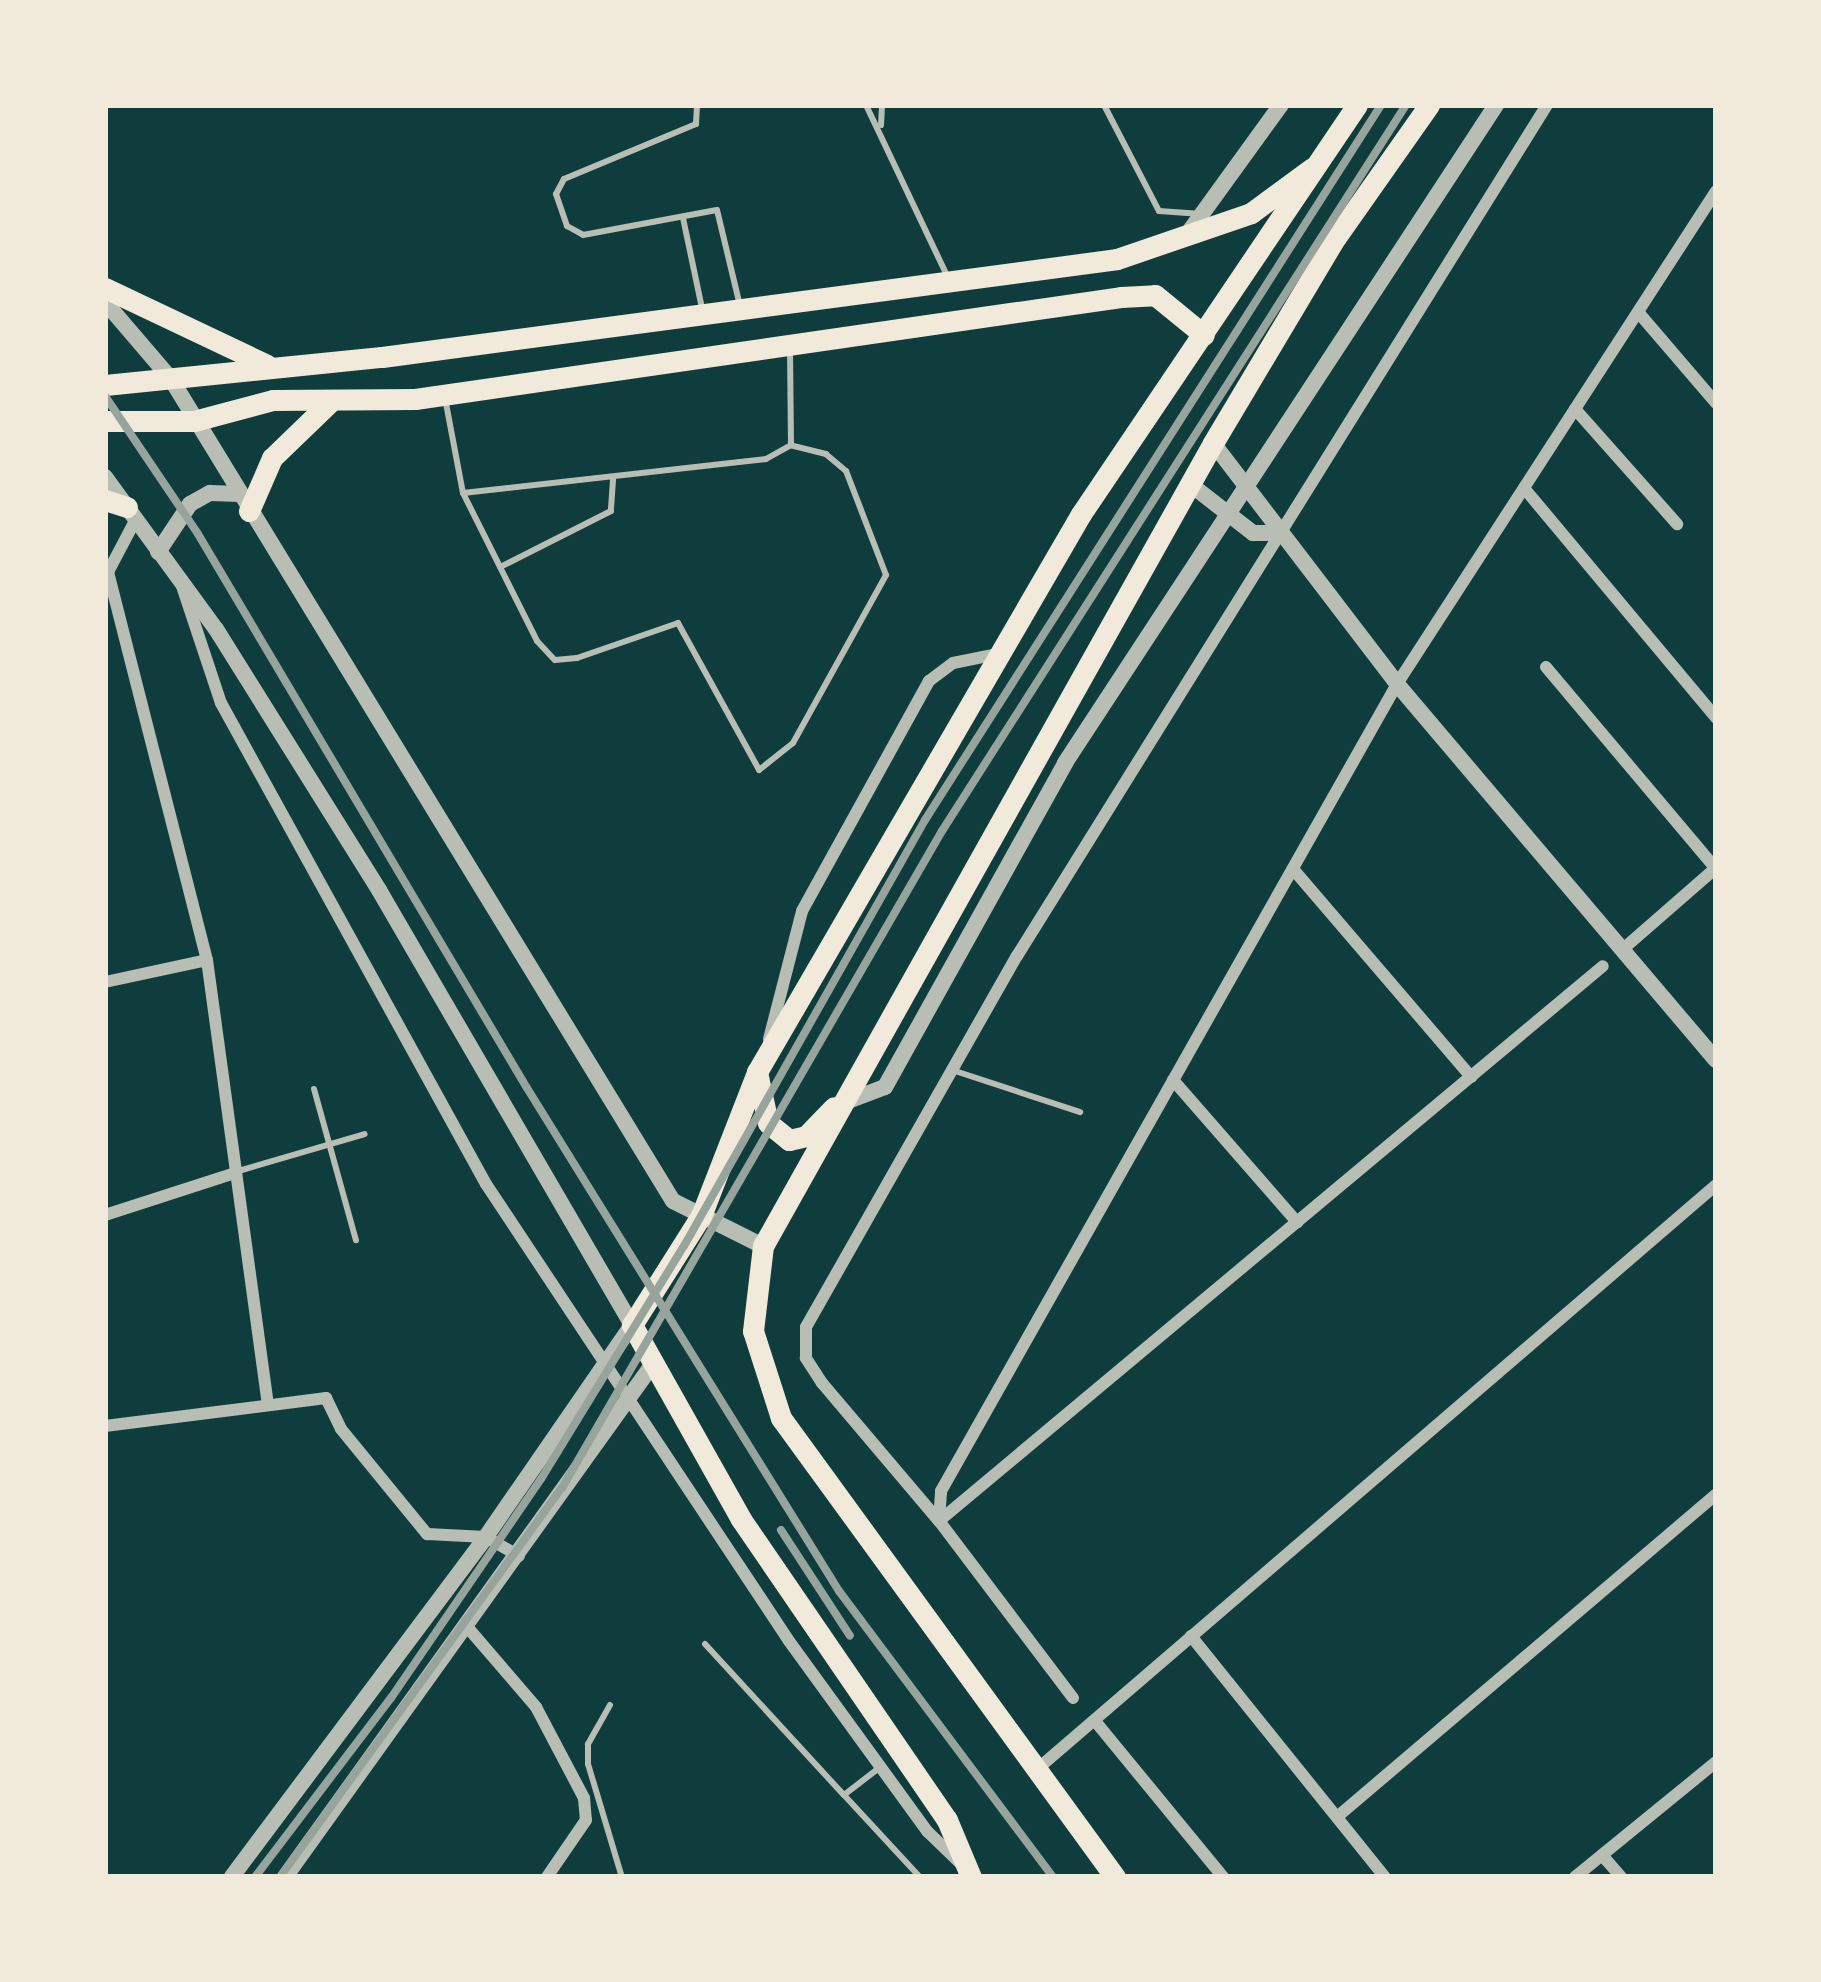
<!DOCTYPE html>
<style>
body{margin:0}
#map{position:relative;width:1821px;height:1982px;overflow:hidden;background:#0f3d3e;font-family:"Nunito Sans",sans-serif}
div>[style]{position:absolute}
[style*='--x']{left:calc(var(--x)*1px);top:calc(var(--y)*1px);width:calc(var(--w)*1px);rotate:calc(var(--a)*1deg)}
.service>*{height:6px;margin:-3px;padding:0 3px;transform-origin:3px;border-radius:3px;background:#b8beb3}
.minor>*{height:12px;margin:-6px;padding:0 6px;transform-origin:6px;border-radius:6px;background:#b8beb3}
.tertiary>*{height:16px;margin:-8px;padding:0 8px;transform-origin:8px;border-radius:8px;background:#b8beb3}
.primary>*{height:21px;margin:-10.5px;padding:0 10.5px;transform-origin:10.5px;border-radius:10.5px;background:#f1e9da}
.trunk>*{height:21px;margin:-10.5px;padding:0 10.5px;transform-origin:10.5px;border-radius:10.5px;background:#f1e9da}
.rail>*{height:8px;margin:-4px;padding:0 4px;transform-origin:4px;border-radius:4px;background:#97a49c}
span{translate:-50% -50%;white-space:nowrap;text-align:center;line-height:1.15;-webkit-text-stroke:9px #f1e9da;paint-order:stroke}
.frame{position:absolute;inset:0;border:108px solid #f1e9da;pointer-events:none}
</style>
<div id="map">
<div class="service">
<i style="--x:697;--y:105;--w:19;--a:93"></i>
<i style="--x:696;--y:124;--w:143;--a:157.4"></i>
<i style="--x:564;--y:179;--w:17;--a:118"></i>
<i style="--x:556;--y:194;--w:34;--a:71"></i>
<i style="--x:567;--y:226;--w:18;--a:29"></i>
<i style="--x:583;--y:235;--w:136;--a:-10.6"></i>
<i style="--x:717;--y:210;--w:99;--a:76.5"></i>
<i style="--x:866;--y:105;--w:191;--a:64.6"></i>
<i style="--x:1104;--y:105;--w:119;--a:62.6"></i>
<i style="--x:1159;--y:211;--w:39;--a:4"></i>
<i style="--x:881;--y:125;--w:20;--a:-87"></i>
<i style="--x:683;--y:218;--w:92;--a:78.1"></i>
<i style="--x:445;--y:398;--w:97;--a:79.3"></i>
<i style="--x:463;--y:493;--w:305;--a:-6.4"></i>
<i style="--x:766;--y:459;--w:29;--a:-29"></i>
<i style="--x:791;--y:445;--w:96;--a:-90.6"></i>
<i style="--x:613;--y:480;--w:31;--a:94"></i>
<i style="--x:611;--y:511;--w:124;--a:153.2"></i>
<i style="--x:500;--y:567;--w:83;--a:63.4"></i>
<i style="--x:537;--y:641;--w:26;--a:47"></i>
<i style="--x:555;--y:660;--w:22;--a:-5"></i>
<i style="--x:577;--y:658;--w:107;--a:-19.1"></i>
<i style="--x:678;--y:623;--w:168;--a:61.1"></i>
<i style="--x:759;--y:770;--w:43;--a:-38.5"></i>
<i style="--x:793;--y:743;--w:192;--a:-61"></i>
<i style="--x:886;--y:575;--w:111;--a:-111"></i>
<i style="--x:846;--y:471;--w:26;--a:-140"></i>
<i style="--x:826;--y:454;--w:36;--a:-166"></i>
<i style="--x:463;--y:493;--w:83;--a:63.4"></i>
<i style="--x:952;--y:1070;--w:135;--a:18.2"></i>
<i style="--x:314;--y:1089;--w:157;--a:74.5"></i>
<i style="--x:235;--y:1172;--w:135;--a:-16.3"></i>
<i style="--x:705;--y:1644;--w:205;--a:47.4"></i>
<i style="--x:610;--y:1705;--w:45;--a:119.4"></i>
<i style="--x:588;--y:1744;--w:20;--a:90"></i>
<i style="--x:588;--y:1764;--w:118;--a:73.3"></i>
<i style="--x:879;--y:1768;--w:44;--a:142.4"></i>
<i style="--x:844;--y:1795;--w:112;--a:47.2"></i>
</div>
<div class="minor">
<i style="--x:1638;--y:312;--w:120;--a:49.4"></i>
<i style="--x:1575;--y:409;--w:154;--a:48.4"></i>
<i style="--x:1524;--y:488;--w:300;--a:50.1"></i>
<i style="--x:136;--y:519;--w:60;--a:117.8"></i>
<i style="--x:108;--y:572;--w:400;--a:75.7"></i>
<i style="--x:207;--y:960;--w:448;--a:82.2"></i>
<i style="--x:182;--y:586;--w:123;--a:71.6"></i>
<i style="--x:221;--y:703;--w:549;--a:61.15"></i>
<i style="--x:486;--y:1184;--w:548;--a:56.45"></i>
<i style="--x:789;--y:1641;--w:236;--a:54"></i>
<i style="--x:928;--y:1832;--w:46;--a:44.1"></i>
<i style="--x:1546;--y:667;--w:264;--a:49.9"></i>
<i style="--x:1293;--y:869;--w:274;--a:49.4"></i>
<i style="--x:1623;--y:949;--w:123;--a:-41.1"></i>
<i style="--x:105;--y:982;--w:104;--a:-12.2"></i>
<i style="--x:769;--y:1039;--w:132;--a:-75.5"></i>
<i style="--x:802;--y:911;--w:263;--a:-61.1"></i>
<i style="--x:929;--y:681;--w:30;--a:-37"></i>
<i style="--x:953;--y:663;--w:46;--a:-11.3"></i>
<i style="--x:1173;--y:1080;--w:189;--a:48.9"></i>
<i style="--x:105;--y:1215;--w:133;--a:-17.9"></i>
<i style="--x:105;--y:1426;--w:223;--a:-7.2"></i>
<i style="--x:326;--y:1398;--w:34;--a:64"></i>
<i style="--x:341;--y:1429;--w:136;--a:50.7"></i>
<i style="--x:427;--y:1534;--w:59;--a:2.9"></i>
<i style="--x:486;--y:1537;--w:38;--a:30"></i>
<i style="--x:939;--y:1521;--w:181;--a:-130.3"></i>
<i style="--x:822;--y:1383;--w:30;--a:-123"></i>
<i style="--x:806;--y:1358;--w:31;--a:-90"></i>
<i style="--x:806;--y:1327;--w:427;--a:-60.4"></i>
<i style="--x:1017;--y:956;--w:1003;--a:-58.09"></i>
<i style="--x:939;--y:1521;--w:30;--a:-86"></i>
<i style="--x:941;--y:1491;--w:927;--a:-60.53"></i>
<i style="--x:1397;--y:684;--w:587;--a:-57.09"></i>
<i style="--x:469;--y:1629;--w:103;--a:49.3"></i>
<i style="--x:536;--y:1707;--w:103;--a:62.2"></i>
<i style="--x:584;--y:1798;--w:22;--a:85"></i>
<i style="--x:586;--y:1820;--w:69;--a:124.4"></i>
<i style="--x:1191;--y:1636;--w:309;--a:51.2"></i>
<i style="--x:1073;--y:1698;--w:222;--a:-127.1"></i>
<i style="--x:939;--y:1521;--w:865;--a:-39.89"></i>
<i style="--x:1095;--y:1721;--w:202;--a:50.6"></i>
<i style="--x:1035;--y:1771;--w:898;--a:-40.71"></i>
<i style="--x:1337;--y:1817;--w:497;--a:-40.4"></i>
<i style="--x:1602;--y:1855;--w:29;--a:49"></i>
<i style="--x:1575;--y:1877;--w:182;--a:-39.2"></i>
</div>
<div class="tertiary">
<i style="--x:1186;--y:236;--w:162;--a:-54.1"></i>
<i style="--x:105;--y:302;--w:101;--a:49.4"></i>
<i style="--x:171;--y:379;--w:963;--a:58.59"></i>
<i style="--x:673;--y:1201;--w:101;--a:26.6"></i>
<i style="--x:1213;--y:443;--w:303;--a:52.6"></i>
<i style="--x:1397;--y:684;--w:493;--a:49.7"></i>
<i style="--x:105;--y:477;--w:188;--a:53.9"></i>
<i style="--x:216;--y:629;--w:308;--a:58"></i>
<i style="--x:379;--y:890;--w:503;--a:59.82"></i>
<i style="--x:632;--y:1325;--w:257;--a:124.6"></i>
<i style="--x:486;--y:1537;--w:424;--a:126.8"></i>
<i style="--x:1190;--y:484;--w:80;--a:37.9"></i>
<i style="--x:1253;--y:533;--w:28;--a:0"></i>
<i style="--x:158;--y:552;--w:58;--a:-56.3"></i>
<i style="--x:190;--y:504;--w:23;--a:-29"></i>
<i style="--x:210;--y:493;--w:30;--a:2"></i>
<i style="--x:840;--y:1104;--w:48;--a:-20.7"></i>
<i style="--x:885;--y:1087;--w:371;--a:-60.9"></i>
<i style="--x:1065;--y:763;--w:787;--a:-56.77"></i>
<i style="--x:285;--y:1877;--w:631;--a:-54.35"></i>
</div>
<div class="primary">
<i style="--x:105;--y:288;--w:179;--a:25.4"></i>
<i style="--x:105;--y:385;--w:278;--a:-5.8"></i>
<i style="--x:382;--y:357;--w:742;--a:-7.59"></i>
<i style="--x:1117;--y:259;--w:142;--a:-18.9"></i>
<i style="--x:1251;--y:213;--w:76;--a:-36.4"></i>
<i style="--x:105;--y:421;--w:89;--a:0"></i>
<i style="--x:194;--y:421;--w:82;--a:-14.9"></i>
<i style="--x:273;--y:400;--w:142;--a:-0.4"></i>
<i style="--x:415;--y:399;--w:713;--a:-8.22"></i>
<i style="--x:1121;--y:297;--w:34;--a:-3"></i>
<i style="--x:1155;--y:295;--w:63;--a:39.2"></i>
<i style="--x:105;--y:500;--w:23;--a:18"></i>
<i style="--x:249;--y:511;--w:58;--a:-66.5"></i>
<i style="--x:272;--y:458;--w:83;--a:-44"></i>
<i style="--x:757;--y:1072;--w:52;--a:77.8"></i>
<i style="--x:768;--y:1123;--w:27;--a:39"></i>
<i style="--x:789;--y:1140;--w:17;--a:-13"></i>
<i style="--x:806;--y:1136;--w:40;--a:-46"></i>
</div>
<div class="trunk">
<i style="--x:971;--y:1877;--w:62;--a:-112.8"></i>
<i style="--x:947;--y:1820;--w:365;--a:-124.4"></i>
<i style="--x:741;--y:1519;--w:223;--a:-119.3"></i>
<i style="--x:632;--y:1325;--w:129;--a:-57.7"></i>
<i style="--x:701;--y:1216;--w:155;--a:-68.7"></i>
<i style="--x:757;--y:1072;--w:645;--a:-59.86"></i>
<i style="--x:1081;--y:514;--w:493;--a:-56"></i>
<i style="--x:1115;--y:1877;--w:568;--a:-126.04"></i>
<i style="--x:781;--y:1418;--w:91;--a:-107.8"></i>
<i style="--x:753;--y:1331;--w:86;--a:-83.3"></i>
<i style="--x:763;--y:1246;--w:920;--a:-60.73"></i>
<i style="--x:1213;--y:443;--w:233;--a:-59.2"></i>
<i style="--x:1332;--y:243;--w:169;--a:-54.9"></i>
</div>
<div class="rail">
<i style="--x:105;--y:396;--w:166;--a:56"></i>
<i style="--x:198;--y:534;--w:644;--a:59.3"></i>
<i style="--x:527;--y:1088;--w:592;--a:58.19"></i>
<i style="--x:839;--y:1591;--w:357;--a:53.2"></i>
<i style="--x:781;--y:1530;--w:126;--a:56.9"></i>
<i style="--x:255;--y:1877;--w:225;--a:-52.8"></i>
<i style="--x:391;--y:1698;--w:265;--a:-55.6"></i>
<i style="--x:541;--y:1479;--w:273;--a:-58.5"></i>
<i style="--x:684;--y:1246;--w:489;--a:-60.5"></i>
<i style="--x:925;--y:820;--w:848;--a:-57.47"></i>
<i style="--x:280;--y:1877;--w:480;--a:-54.1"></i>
<i style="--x:562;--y:1488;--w:759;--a:-59.96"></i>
<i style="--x:942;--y:831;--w:862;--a:-57.42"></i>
</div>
<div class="frame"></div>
</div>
